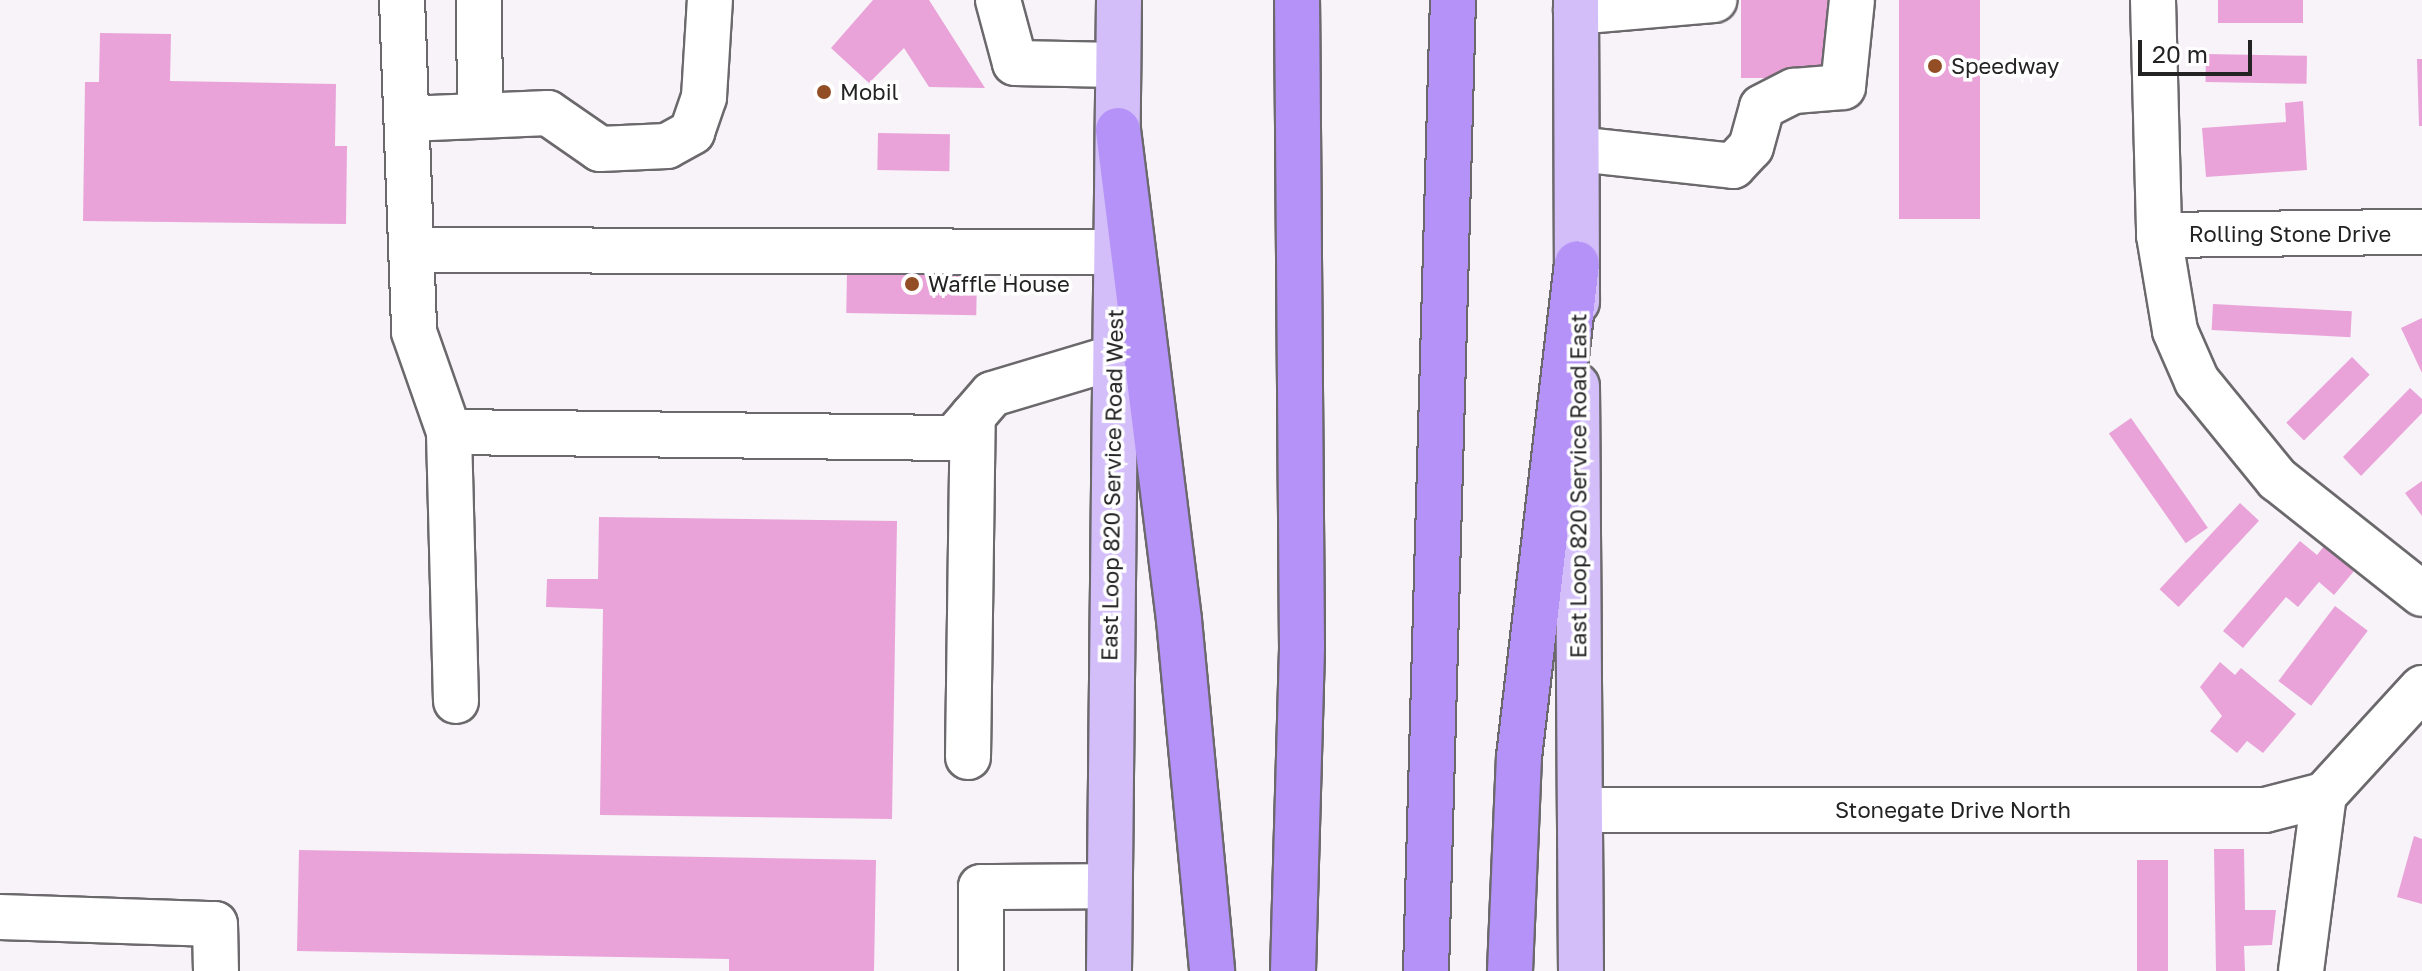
<!DOCTYPE html>
<style>
body{margin:0}
#map{position:relative;width:2422px;height:971px;overflow:hidden;background:#f7f3f8;font-family:"Golos Text",sans-serif}
div>[style]{position:absolute}
[style*='--x']{left:calc(var(--x)*1px);top:calc(var(--y)*1px);width:calc(var(--w)*1px);rotate:calc(var(--a)*1deg)}
.building>*{inset:0;background:#e9a3d9;transform-origin:0 0}
.roads{filter:drop-shadow(2px 0 #6c696d) drop-shadow(-2px 0 #6c696d) drop-shadow(0 2px #6c696d) drop-shadow(0 -2px #6c696d)}
.minor>*{height:44px;margin:-22px;padding:0 22px;transform-origin:22px;border-radius:22px;background:#fff}
.major>*{height:44px;margin:-22px;padding:0 22px;transform-origin:22px;border-radius:22px;background:#d3befa}
.highway>*{height:44px;margin:-22px;padding:0 22px;transform-origin:22px;border-radius:22px;background:#b592f7}
.dots>*{width:22px;height:22px;translate:-50% -50%;box-sizing:border-box;border:4px solid #fff;border-radius:50%}
span{translate:-50% -50%;white-space:nowrap;text-align:center;line-height:1.15;-webkit-text-stroke:7px #fff;paint-order:stroke}
.poi-label{font-size:22px;color:#242324}
.left{translate:0 -50%;text-align:left}
.street-label{font-size:22px;color:#242324}
.scale{position:absolute;left:2138px;top:40px;width:114px;height:36px;box-sizing:border-box;border:4px solid #242324;border-top:0;padding-left:10px;font-size:24px;line-height:28px;white-space:nowrap;color:#242324;-webkit-text-stroke:6px #fff;paint-order:stroke}
</style>
<div id="map">
<div class="building">
<i style="clip-path:polygon(873px 0,929px 0,985px 88px,929px 87px,904px 48px,869px 83px,831px 48px)"></i>
<i style="left:1741px;top:0;width:87px;height:78px"></i>
<i style="left:1899px;top:0;width:81px;height:219px"></i>
<i style="left:2218px;top:0;width:85px;height:23px"></i>
<i style="clip-path:polygon(100px 33px,171px 34px,170px 81px,336px 84px,335px 146px,347px 146px,346px 224px,83px 221px,85px 82px,99px 82px)"></i>
<i style="left:2206px;top:54px;width:101px;height:28px;rotate:1deg"></i>
<i style="clip-path:polygon(2417px 59px,2422px 59px,2422px 126px,2419px 126px)"></i>
<i style="clip-path:polygon(2303px 101px,2307px 170px,2206px 177px,2202px 128px,2286px 122px,2285px 103px)"></i>
<i style="left:878px;top:133px;width:72px;height:37px;rotate:1deg"></i>
<i style="left:847px;top:271px;width:130px;height:42px;rotate:1deg"></i>
<i style="left:2213px;top:304px;width:139px;height:26px;rotate:3deg"></i>
<i style="clip-path:polygon(2422px 318px,2422px 373px,2401px 328px)"></i>
<i style="left:2352px;top:357px;width:25px;height:93px;rotate:45deg"></i>
<i style="clip-path:polygon(2410px 388px,2422px 399px,2422px 413px,2361px 476px,2343px 457px)"></i>
<i style="left:2131px;top:418px;width:134px;height:27px;rotate:55deg"></i>
<i style="clip-path:polygon(2422px 481px,2422px 516px,2405px 493px)"></i>
<i style="left:2240px;top:503px;width:26px;height:118px;rotate:43deg"></i>
<i style="clip-path:polygon(599px 517px,897px 521px,892px 819px,600px 815px,603px 609px,546px 607px,547px 579px,598px 579px)"></i>
<i style="clip-path:polygon(2300px 541px,2317px 555px,2325px 545px,2354px 571px,2334px 595px,2319px 582px,2298px 607px,2286px 597px,2243px 648px,2223px 631px)"></i>
<i style="left:2335px;top:606px;width:41px;height:94px;rotate:37deg"></i>
<i style="clip-path:polygon(2220px 662px,2235px 675px,2241px 668px,2296px 714px,2263px 753px,2247px 741px,2237px 753px,2210px 731px,2222px 716px,2200px 687px)"></i>
<i style="clip-path:polygon(2414px 836px,2422px 839px,2422px 904px,2397px 897px)"></i>
<i style="clip-path:polygon(2214px 849px,2244px 849px,2245px 910px,2276px 910px,2272px 945px,2244px 946px,2245px 971px,2216px 971px)"></i>
<i style="clip-path:polygon(299px 850px,876px 860px,874px 971px,729px 971px,729px 959px,297px 951px)"></i>
<i style="left:2137px;top:860px;width:31px;height:111px"></i>
</div>
<div class="roads">
<div class="minor">
<i style="--x:402;--y:0;--w:332;--a:87.9"></i>
<i style="--x:414;--y:332;--w:106;--a:70.7"></i>
<i style="--x:479;--y:0;--w:115;--a:89.5"></i>
<i style="--x:998;--y:0;--w:65;--a:74.9"></i>
<i style="--x:1015;--y:63;--w:103;--a:1.1"></i>
<i style="--x:2153;--y:0;--w:235;--a:88.5"></i>
<i style="--x:2159;--y:235;--w:97;--a:80.5"></i>
<i style="--x:2175;--y:331;--w:55;--a:66.3"></i>
<i style="--x:2197;--y:381;--w:127;--a:50.8"></i>
<i style="--x:2277;--y:479;--w:185;--a:38.4"></i>
<i style="--x:1576;--y:12;--w:139;--a:-5"></i>
<i style="--x:407;--y:119;--w:141;--a:-2.4"></i>
<i style="--x:548;--y:113;--w:63;--a:34.7"></i>
<i style="--x:600;--y:149;--w:67;--a:-2.6"></i>
<i style="--x:667;--y:146;--w:29;--a:-29"></i>
<i style="--x:692;--y:132;--w:37;--a:-71"></i>
<i style="--x:704;--y:97;--w:97;--a:-86.5"></i>
<i style="--x:1577;--y:149;--w:157;--a:6.2"></i>
<i style="--x:1733;--y:166;--w:26;--a:-47"></i>
<i style="--x:1751;--y:147;--w:41;--a:-74.6"></i>
<i style="--x:1762;--y:107;--w:36;--a:-27"></i>
<i style="--x:1794;--y:91;--w:49;--a:-4.7"></i>
<i style="--x:1843;--y:87;--w:87;--a:-84.1"></i>
<i style="--x:2159;--y:235;--w:263;--a:-0.7"></i>
<i style="--x:412;--y:250;--w:703;--a:0.16"></i>
<i style="--x:456;--y:701;--w:269;--a:-91.5"></i>
<i style="--x:449;--y:432;--w:505;--a:0.68"></i>
<i style="--x:954;--y:438;--w:58;--a:-49.2"></i>
<i style="--x:992;--y:394;--w:128;--a:-16.7"></i>
<i style="--x:968;--y:757;--w:341;--a:-89.2"></i>
<i style="--x:1580;--y:810;--w:685;--a:0"></i>
<i style="--x:2265;--y:810;--w:61;--a:-14.3"></i>
<i style="--x:2324;--y:795;--w:145;--a:-47.5"></i>
<i style="--x:0;--y:917;--w:215;--a:1.9"></i>
<i style="--x:215;--y:924;--w:47;--a:88.8"></i>
<i style="--x:981;--y:971;--w:84;--a:-90"></i>
<i style="--x:981;--y:887;--w:128;--a:-0.4"></i>
<i style="--x:2301;--y:971;--w:177;--a:-82.6"></i>
</div>
<div class="major">
<i style="--x:1576;--y:0;--w:302;--a:89.8"></i>
<i style="--x:1577;--y:386;--w:585;--a:89.61"></i>
<i style="--x:1109;--y:971;--w:971;--a:-89.41"></i>
</div>
<div class="highway">
<i style="--x:1118;--y:130;--w:494;--a:82.9"></i>
<i style="--x:1179;--y:620;--w:353;--a:84.6"></i>
<i style="--x:1293;--y:971;--w:324;--a:-88.4"></i>
<i style="--x:1302;--y:647;--w:647;--a:-90.44"></i>
<i style="--x:1426;--y:971;--w:971;--a:-88.41"></i>
<i style="--x:1510;--y:971;--w:214;--a:-87.6"></i>
<i style="--x:1519;--y:757;--w:497;--a:-83.3"></i>
</div>
</div>
<div class="dots">
<i style="left:1935px;top:66px;background:#944e26"></i>
<i style="left:824px;top:92px;background:#944e26"></i>
<i style="left:912px;top:284px;background:#944e26"></i>
</div>
<div class="poi-label">
<span class="left" style="left:1951px;top:66px">Speedway</span>
<span class="left" style="left:840px;top:92px">Mobil</span>
<span class="left" style="left:928px;top:284px">Waffle House</span>
</div>
<div class="street-label">
<span style="left:2290px;top:234px">Rolling Stone Drive</span>
<span style="left:1112px;top:485px;rotate:-89deg">East Loop 820 Service Road West</span>
<span style="left:1578px;top:486px;rotate:-90deg">East Loop 820 Service Road East</span>
<span style="left:1953px;top:810px">Stonegate Drive North</span>
</div>
<div class="scale">20 m</div>
</div>
